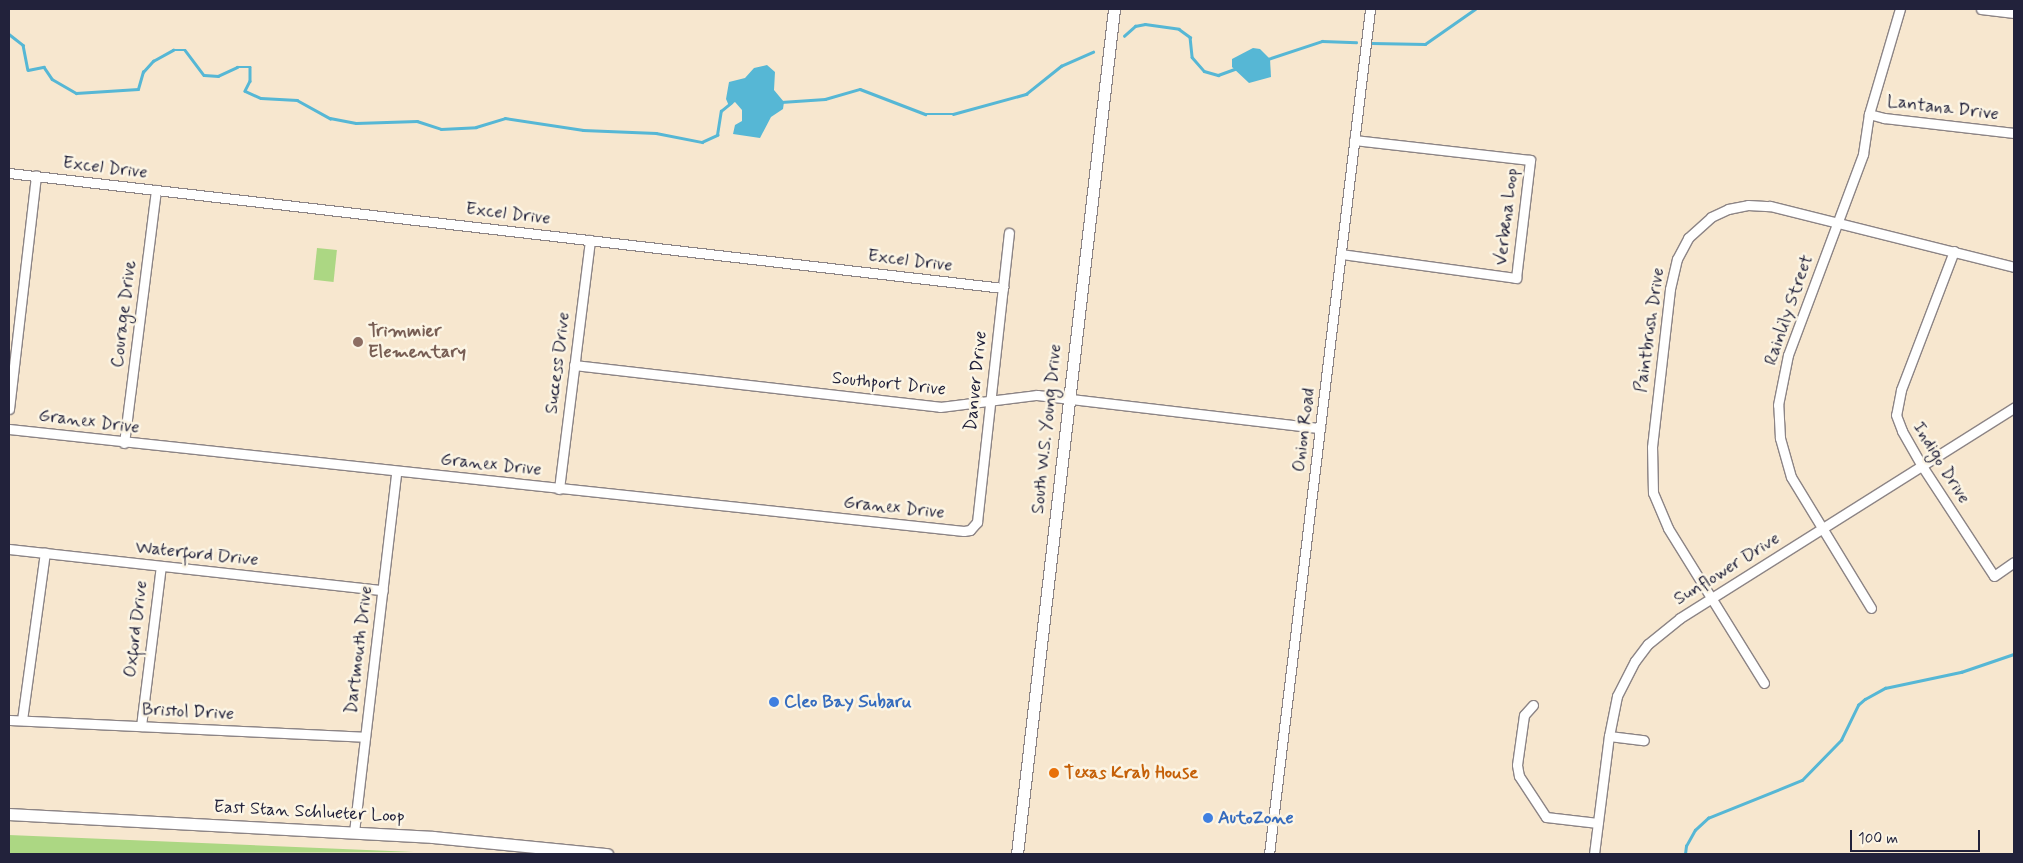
<!DOCTYPE html>
<style>
body{margin:0}
#map{position:relative;width:2023px;height:863px;overflow:hidden;background:#f7e7cf;font-family:Mynerve,sans-serif}
div>[style]{position:absolute}
[style*='--x']{left:calc(var(--x)*1px);top:calc(var(--y)*1px);width:calc(var(--w)*1px);rotate:calc(var(--a)*1deg)}
.green>*{inset:0;background:#acd783;transform-origin:0 0}
.water>*{inset:0;background:#56b7d5}
.stream>*{height:2.5px;margin:-1.25px;padding:0 1.25px;transform-origin:1.25px;border-radius:1.25px;background:#56b7d5}
.roads{filter:drop-shadow(1px 0 #8c8485) drop-shadow(-1px 0 #8c8485) drop-shadow(0 1px #8c8485) drop-shadow(0 -1px #8c8485)}
.minor>*{height:9px;margin:-4.5px;padding:0 4.5px;transform-origin:4.5px;border-radius:4.5px;background:#fff}
.major>*{height:11px;margin:-5.5px;padding:0 5.5px;transform-origin:5.5px;border-radius:5.5px;background:#fff}
.dots>*{width:14px;height:14px;translate:-50% -50%;box-sizing:border-box;border:2px solid #fcf5e5;border-radius:50%}
span{translate:-50% -50%;white-space:nowrap;text-align:center;line-height:1.15;-webkit-text-stroke:5px #fcf5e5;paint-order:stroke}
.street-label{font-size:18px;color:#22223b}
.education-label{font-size:18px;color:#785e54;font-weight:700}
.left{translate:0 -50%;text-align:left}
.shop-label{font-size:18px;color:#366cbe;font-weight:700}
.food-label{font-size:18px;color:#c56008;font-weight:700}
.frame{position:absolute;inset:0;border:10px solid #22223b;pointer-events:none}
.scale{position:absolute;left:1850px;top:830px;width:130px;height:22px;box-sizing:border-box;border:2px solid #22223b;border-top:0;padding-left:6px;font-size:15px;line-height:18px;white-space:nowrap;color:#22223b;-webkit-text-stroke:4px #fcf5e5;paint-order:stroke}
</style>
<div id="map">
<div class="green">
<i style="left:317px;top:248px;width:20px;height:32px;rotate:6deg"></i>
<i style="clip-path:polygon(9px 835px,414px 852px,9px 854px)"></i>
</div>
<div class="water">
<i style="clip-path:polygon(1253px 48px,1260px 49px,1270px 59px,1271px 77px,1249px 83px,1232px 67px,1232px 59px)"></i>
<i style="clip-path:polygon(767px 65px,775px 72px,774px 90px,784px 102px,783px 109px,771px 117px,760px 138px,733px 134px,735px 125px,742px 121px,742px 110px,735px 102px,729px 106px,726px 99px,729px 82px,745px 78px,754px 68px)"></i>
</div>
<div class="stream">
<i style="--x:9;--y:34;--w:18;--a:38"></i>
<i style="--x:23;--y:45;--w:25;--a:79"></i>
<i style="--x:28;--y:70;--w:16;--a:-11"></i>
<i style="--x:44;--y:67;--w:14;--a:56"></i>
<i style="--x:52;--y:79;--w:28;--a:30"></i>
<i style="--x:76;--y:93;--w:62;--a:-3.7"></i>
<i style="--x:138;--y:89;--w:18;--a:-74"></i>
<i style="--x:143;--y:72;--w:15;--a:-48"></i>
<i style="--x:153;--y:61;--w:23;--a:-29"></i>
<i style="--x:173;--y:50;--w:12;--a:0"></i>
<i style="--x:185;--y:50;--w:31;--a:53"></i>
<i style="--x:204;--y:75;--w:14;--a:4"></i>
<i style="--x:218;--y:76;--w:21;--a:-25"></i>
<i style="--x:237;--y:67;--w:13;--a:0"></i>
<i style="--x:250;--y:67;--w:14;--a:90"></i>
<i style="--x:250;--y:81;--w:11;--a:117"></i>
<i style="--x:245;--y:91;--w:17;--a:24"></i>
<i style="--x:261;--y:98;--w:36;--a:3"></i>
<i style="--x:297;--y:100;--w:38;--a:29"></i>
<i style="--x:330;--y:118;--w:26;--a:11"></i>
<i style="--x:356;--y:123;--w:61;--a:-1.9"></i>
<i style="--x:417;--y:121;--w:25;--a:18"></i>
<i style="--x:441;--y:129;--w:35;--a:-3"></i>
<i style="--x:476;--y:127;--w:30;--a:-17"></i>
<i style="--x:505;--y:118;--w:79;--a:8.7"></i>
<i style="--x:583;--y:130;--w:73;--a:2.4"></i>
<i style="--x:656;--y:133;--w:47;--a:11.1"></i>
<i style="--x:702;--y:142;--w:17;--a:-25"></i>
<i style="--x:717;--y:135;--w:24;--a:-81"></i>
<i style="--x:721;--y:111;--w:13;--a:-39"></i>
<i style="--x:1124;--y:36;--w:15;--a:-42"></i>
<i style="--x:1135;--y:26;--w:10;--a:-11"></i>
<i style="--x:1145;--y:24;--w:34;--a:8"></i>
<i style="--x:1179;--y:29;--w:14;--a:36"></i>
<i style="--x:1190;--y:37;--w:20;--a:84"></i>
<i style="--x:1192;--y:57;--w:18;--a:49"></i>
<i style="--x:1204;--y:71;--w:15;--a:16"></i>
<i style="--x:1218;--y:75;--w:20;--a:-20"></i>
<i style="--x:1372;--y:43;--w:53;--a:1.1"></i>
<i style="--x:1425;--y:44;--w:61;--a:-35"></i>
<i style="--x:1268;--y:59;--w:57;--a:-18.4"></i>
<i style="--x:1322;--y:41;--w:34;--a:2"></i>
<i style="--x:781;--y:102;--w:44;--a:-3.9"></i>
<i style="--x:825;--y:99;--w:36;--a:-16"></i>
<i style="--x:860;--y:89;--w:70;--a:21"></i>
<i style="--x:925;--y:114;--w:28;--a:0"></i>
<i style="--x:953;--y:114;--w:76;--a:-15.3"></i>
<i style="--x:1026;--y:94;--w:45;--a:-38.7"></i>
<i style="--x:1061;--y:66;--w:35;--a:-24"></i>
<i style="--x:1685;--y:854;--w:8;--a:-83"></i>
<i style="--x:1686;--y:846;--w:18;--a:-61"></i>
<i style="--x:1695;--y:830;--w:18;--a:-43"></i>
<i style="--x:1708;--y:818;--w:101;--a:-22"></i>
<i style="--x:1802;--y:780;--w:56;--a:-45.7"></i>
<i style="--x:1841;--y:740;--w:39;--a:-64"></i>
<i style="--x:1858;--y:705;--w:9;--a:-41"></i>
<i style="--x:1865;--y:699;--w:23;--a:-29"></i>
<i style="--x:1885;--y:688;--w:78;--a:-11.9"></i>
<i style="--x:1961;--y:672;--w:56;--a:-18.8"></i>
</div>
<div class="roads">
<div class="minor">
<i style="--x:1981;--y:9;--w:33;--a:7"></i>
<i style="--x:1869;--y:114;--w:16;--a:15"></i>
<i style="--x:1884;--y:118;--w:131;--a:6.6"></i>
<i style="--x:9;--y:173;--w:1001;--a:6.6"></i>
<i style="--x:1954;--y:251;--w:149;--a:110.9"></i>
<i style="--x:1901;--y:390;--w:25;--a:101"></i>
<i style="--x:1896;--y:415;--w:17;--a:69"></i>
<i style="--x:1902;--y:431;--w:40;--a:60.3"></i>
<i style="--x:1922;--y:466;--w:131;--a:56.8"></i>
<i style="--x:1994;--y:576;--w:24;--a:-35"></i>
<i style="--x:1341;--y:254;--w:177;--a:7.8"></i>
<i style="--x:1516;--y:278;--w:119;--a:-83.2"></i>
<i style="--x:1530;--y:160;--w:177;--a:-173.5"></i>
<i style="--x:574;--y:365;--w:368;--a:6.5"></i>
<i style="--x:940;--y:407;--w:98;--a:-7.1"></i>
<i style="--x:1037;--y:395;--w:285;--a:6.7"></i>
<i style="--x:9;--y:409;--w:235;--a:-83.4"></i>
<i style="--x:9;--y:429;--w:960;--a:6.1"></i>
<i style="--x:964;--y:531;--w:6;--a:-9"></i>
<i style="--x:970;--y:530;--w:11;--a:-49"></i>
<i style="--x:977;--y:522;--w:291;--a:-83.7"></i>
<i style="--x:124;--y:443;--w:255;--a:-82.8"></i>
<i style="--x:559;--y:489;--w:251;--a:-82.9"></i>
<i style="--x:9;--y:549;--w:376;--a:6.3"></i>
<i style="--x:1871;--y:608;--w:153;--a:-121.4"></i>
<i style="--x:1791;--y:477;--w:41;--a:-105.8"></i>
<i style="--x:1780;--y:438;--w:33;--a:-93"></i>
<i style="--x:1778;--y:405;--w:51;--a:-78.7"></i>
<i style="--x:1788;--y:355;--w:215;--a:-69.5"></i>
<i style="--x:1863;--y:154;--w:40;--a:-81.5"></i>
<i style="--x:1869;--y:114;--w:109;--a:-73.6"></i>
<i style="--x:1764;--y:683;--w:182;--a:-121.8"></i>
<i style="--x:1668;--y:528;--w:38;--a:-113"></i>
<i style="--x:1653;--y:493;--w:46;--a:-91.2"></i>
<i style="--x:1652;--y:447;--w:159;--a:-83.5"></i>
<i style="--x:1670;--y:289;--w:31;--a:-77"></i>
<i style="--x:1677;--y:259;--w:24;--a:-62"></i>
<i style="--x:1688;--y:238;--w:31;--a:-42"></i>
<i style="--x:1711;--y:217;--w:19;--a:-25"></i>
<i style="--x:1728;--y:209;--w:20;--a:-11"></i>
<i style="--x:1748;--y:205;--w:22;--a:3"></i>
<i style="--x:1770;--y:206;--w:252;--a:14"></i>
<i style="--x:1533;--y:705;--w:13;--a:132"></i>
<i style="--x:1524;--y:715;--w:50;--a:98"></i>
<i style="--x:1517;--y:765;--w:11;--a:80"></i>
<i style="--x:1519;--y:776;--w:49;--a:56.6"></i>
<i style="--x:1546;--y:817;--w:52;--a:6.6"></i>
<i style="--x:9;--y:720;--w:356;--a:2.7"></i>
<i style="--x:22;--y:720;--w:169;--a:-82.2"></i>
<i style="--x:141;--y:726;--w:161;--a:-82.9"></i>
<i style="--x:1609;--y:736;--w:35;--a:7"></i>
<i style="--x:354;--y:832;--w:362;--a:-83.3"></i>
<i style="--x:1269;--y:854;--w:851;--a:-83.18"></i>
<i style="--x:1594;--y:854;--w:119;--a:-82.8"></i>
<i style="--x:1609;--y:736;--w:41;--a:-78.7"></i>
<i style="--x:1617;--y:696;--w:39;--a:-63"></i>
<i style="--x:1635;--y:661;--w:21;--a:-53"></i>
<i style="--x:1648;--y:644;--w:41;--a:-39.1"></i>
<i style="--x:1680;--y:618;--w:395;--a:-32.2"></i>
</div>
<div class="major">
<i style="--x:9;--y:814;--w:425;--a:3.1"></i>
<i style="--x:433;--y:837;--w:175;--a:5.6"></i>
<i style="--x:1017;--y:854;--w:851;--a:-83.45"></i>
</div>
</div>
<div class="dots">
<i style="left:358px;top:342px;background:#8d6e63"></i>
<i style="left:774px;top:702px;background:#3f7fe0"></i>
<i style="left:1054px;top:773px;background:#e8710a"></i>
<i style="left:1208px;top:818px;background:#3f7fe0"></i>
</div>
<div class="street-label">
<span style="left:1943px;top:108px;rotate:7deg">Lantana Drive</span>
<span style="left:105px;top:168px;rotate:7deg">Excel Drive</span>
<span style="left:508px;top:214px;rotate:7deg">Excel Drive</span>
<span style="left:1507px;top:217px;rotate:-83deg">Verbena Loop</span>
<span style="left:910px;top:261px;rotate:7deg">Excel Drive</span>
<span style="left:1789px;top:310px;rotate:-71deg">Rainlily Street</span>
<span style="left:124px;top:314px;rotate:-83deg">Courage Drive</span>
<span style="left:1650px;top:330px;rotate:-82deg">Paintbrush Drive</span>
<span style="left:558px;top:363px;rotate:-83deg">Success Drive</span>
<span style="left:976px;top:381px;rotate:-84deg">Danver Drive</span>
<span style="left:889px;top:384px;rotate:6deg">Southport Drive</span>
<span style="left:89px;top:422px;rotate:7deg">Granex Drive</span>
<span style="left:1047px;top:429px;rotate:-84deg">South W.S. Young Drive</span>
<span style="left:1304px;top:430px;rotate:-83deg">Onion Road</span>
<span style="left:1941px;top:463px;rotate:58deg">Indigo Drive</span>
<span style="left:491px;top:465px;rotate:6deg">Granex Drive</span>
<span style="left:894px;top:508px;rotate:6deg">Granex Drive</span>
<span style="left:197px;top:554px;rotate:6deg">Waterford Drive</span>
<span style="left:1727px;top:569px;rotate:-32deg">Sunflower Drive</span>
<span style="left:136px;top:629px;rotate:-83deg">Oxford Drive</span>
<span style="left:359px;top:650px;rotate:-83deg">Dartmouth Drive</span>
<span style="left:188px;top:712px;rotate:3deg">Bristol Drive</span>
<span style="left:309px;top:812px;rotate:3deg">East Stan Schlueter Loop</span>
</div>
<div class="education-label">
<span class="left" style="left:368px;top:342px">Trimmier<br>Elementary</span>
</div>
<div class="shop-label">
<span class="left" style="left:784px;top:702px">Cleo Bay Subaru</span>
<span class="left" style="left:1218px;top:818px">AutoZone</span>
</div>
<div class="food-label">
<span class="left" style="left:1064px;top:773px">Texas Krab House</span>
</div>
<div class="frame"></div>
<div class="scale">100 m</div>
</div>
